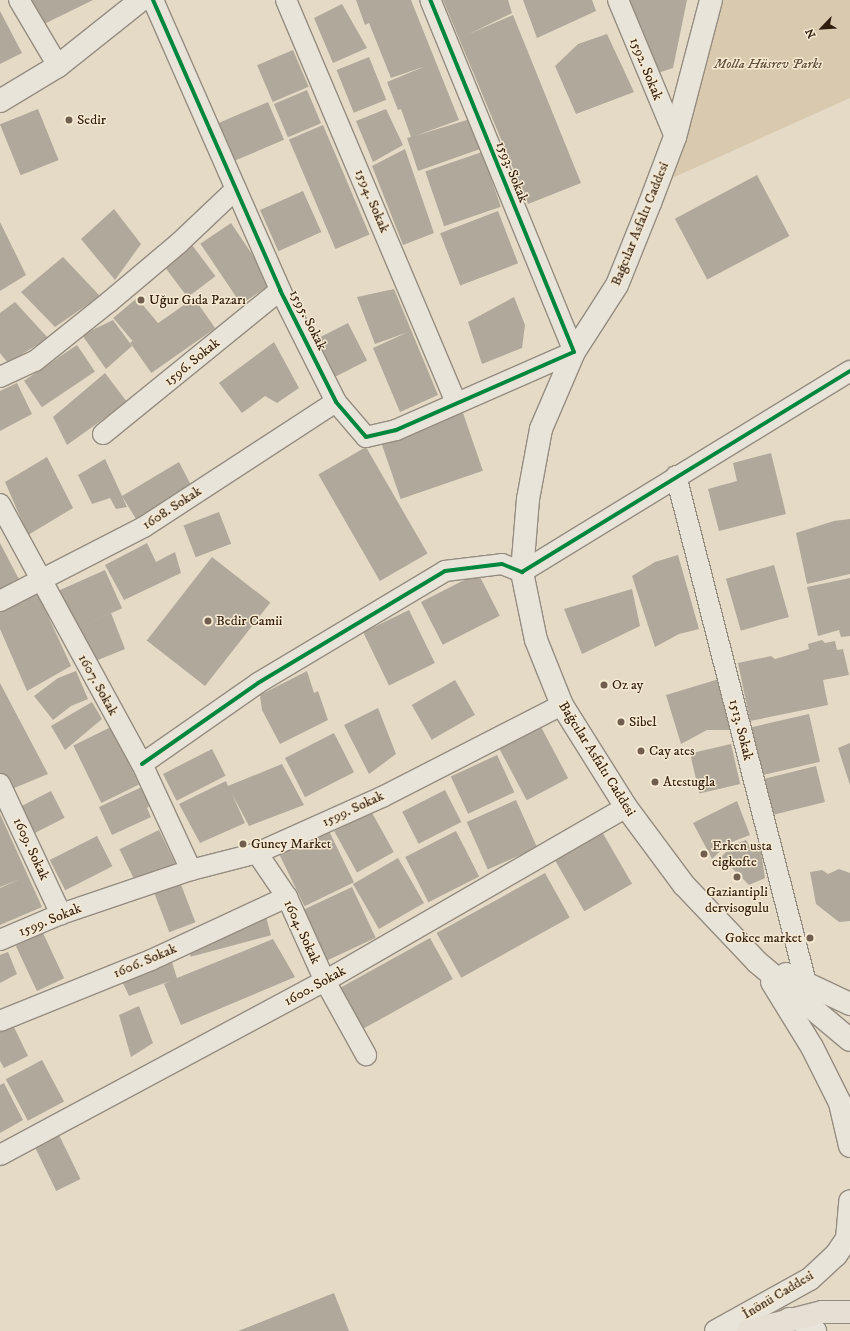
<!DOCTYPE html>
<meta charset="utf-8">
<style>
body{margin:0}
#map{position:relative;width:850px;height:1331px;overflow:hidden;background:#e4dac6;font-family:"IM FELL DW Pica",serif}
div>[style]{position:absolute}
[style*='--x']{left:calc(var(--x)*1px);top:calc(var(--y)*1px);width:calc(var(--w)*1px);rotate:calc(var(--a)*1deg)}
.green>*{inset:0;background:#d9caaf}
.building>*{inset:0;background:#b0a89a;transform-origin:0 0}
.roads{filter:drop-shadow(1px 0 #958c80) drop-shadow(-1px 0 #958c80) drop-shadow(0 1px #958c80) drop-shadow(0 -1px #958c80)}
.minor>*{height:20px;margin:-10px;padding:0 10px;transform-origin:10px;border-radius:10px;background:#e9e4da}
.secondary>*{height:22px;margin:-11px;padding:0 11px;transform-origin:11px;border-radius:11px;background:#e9e4da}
.primary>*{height:22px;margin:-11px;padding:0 11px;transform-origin:11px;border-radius:11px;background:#e6dfd4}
.cycleway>*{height:4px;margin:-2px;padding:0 2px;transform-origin:2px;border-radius:2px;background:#00873e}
.dots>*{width:11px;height:11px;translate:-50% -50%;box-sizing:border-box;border:2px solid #f6ead2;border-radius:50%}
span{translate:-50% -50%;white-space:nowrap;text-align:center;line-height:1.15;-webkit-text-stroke:3px #f6ead2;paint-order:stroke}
.park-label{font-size:14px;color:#614d39;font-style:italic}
.street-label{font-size:14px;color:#311d0e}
.poi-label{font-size:14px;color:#311d0e}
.left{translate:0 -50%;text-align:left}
.right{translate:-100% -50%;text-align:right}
.north{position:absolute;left:802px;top:8px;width:40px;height:40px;-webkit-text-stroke:3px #f6ead2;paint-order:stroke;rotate:245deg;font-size:11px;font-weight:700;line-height:16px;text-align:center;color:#311d0e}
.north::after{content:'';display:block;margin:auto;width:14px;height:18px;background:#311d0e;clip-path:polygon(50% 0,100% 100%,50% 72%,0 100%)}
</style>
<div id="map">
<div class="green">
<i style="clip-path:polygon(719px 0,850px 0,850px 98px,670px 179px)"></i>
</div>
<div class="building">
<i style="clip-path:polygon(30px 0,93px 0,42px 25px)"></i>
<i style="clip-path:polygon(356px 0,411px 0,459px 120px,415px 136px,470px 119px,480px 149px,418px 171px,407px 138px,411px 137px,401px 109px,398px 110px,387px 82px,426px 66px,391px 78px,369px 23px,365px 25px)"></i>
<i style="clip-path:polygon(443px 0,508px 0,512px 13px,469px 34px,513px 15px,581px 183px,528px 204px)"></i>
<i style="clip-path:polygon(523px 0,592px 0,596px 11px,537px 38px)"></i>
<i style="clip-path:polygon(628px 0,687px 0,673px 68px,655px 74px)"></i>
<i style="clip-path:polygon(342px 4px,367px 48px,333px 63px,314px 18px)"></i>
<i style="clip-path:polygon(0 11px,22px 53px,0 64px)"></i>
<i style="clip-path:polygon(607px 34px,634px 92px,576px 114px,555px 66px,578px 44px)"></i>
<i style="left:293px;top:50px;width:40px;height:39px;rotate:67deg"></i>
<i style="left:369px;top:57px;width:46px;height:35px;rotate:68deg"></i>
<i style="left:307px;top:90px;width:36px;height:36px;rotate:67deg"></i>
<i style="left:268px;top:102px;width:41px;height:55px;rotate:67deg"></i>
<i style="left:38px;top:109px;width:55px;height:41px;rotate:68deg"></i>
<i style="clip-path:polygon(386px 109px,403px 145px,373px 162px,356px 121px)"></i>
<i style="left:323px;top:125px;width:119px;height:37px;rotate:67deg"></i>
<i style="clip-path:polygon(405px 149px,434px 233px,403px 245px,372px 166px)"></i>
<i style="left:482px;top:152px;width:58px;height:60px;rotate:71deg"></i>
<i style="left:757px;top:175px;width:69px;height:93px;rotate:62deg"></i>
<i style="left:303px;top:191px;width:45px;height:47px;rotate:66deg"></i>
<i style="clip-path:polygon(114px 209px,141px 244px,115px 280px,81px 239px)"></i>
<i style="left:498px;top:211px;width:56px;height:62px;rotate:69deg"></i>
<i style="clip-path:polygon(0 222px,26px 275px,0 291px)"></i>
<i style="left:231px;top:223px;width:73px;height:37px;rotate:56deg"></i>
<i style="left:192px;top:245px;width:39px;height:35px;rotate:53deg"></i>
<i style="clip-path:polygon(63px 257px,100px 296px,55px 327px,21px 292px)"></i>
<i style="clip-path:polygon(394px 289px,438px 395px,400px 412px,373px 348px,408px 332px,375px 344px,357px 297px)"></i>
<i style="clip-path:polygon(514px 297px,525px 325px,522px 348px,482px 364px,468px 322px)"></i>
<i style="left:137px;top:298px;width:33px;height:31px;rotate:50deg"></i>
<i style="left:194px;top:298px;width:37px;height:78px;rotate:55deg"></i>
<i style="clip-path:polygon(15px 302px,48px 338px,8px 363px,0 353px,0 313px)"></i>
<i style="clip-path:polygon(113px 320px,132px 346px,106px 369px,82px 335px)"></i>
<i style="left:348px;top:323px;width:42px;height:38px;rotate:63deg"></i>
<i style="clip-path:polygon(274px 342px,299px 388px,277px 403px,265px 396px,242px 413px,219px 383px)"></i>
<i style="left:77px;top:345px;width:32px;height:64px;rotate:56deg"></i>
<i style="clip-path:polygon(105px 373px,127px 402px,67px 445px,53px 417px)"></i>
<i style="clip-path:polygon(17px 383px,32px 414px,0 431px,0 391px)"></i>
<i style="left:463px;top:413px;width:61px;height:87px;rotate:71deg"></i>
<i style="left:366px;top:447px;width:123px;height:55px;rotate:60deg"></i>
<i style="clip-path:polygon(771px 453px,786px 514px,719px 531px,708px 489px,737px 481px,733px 463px)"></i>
<i style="clip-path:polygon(47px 457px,73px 508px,28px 535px,5px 482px)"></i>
<i style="clip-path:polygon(105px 459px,122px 496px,179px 462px,195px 493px,139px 524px,122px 496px,127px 507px,116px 509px,110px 498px,92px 504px,78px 475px)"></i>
<i style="left:219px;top:512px;width:34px;height:38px;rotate:69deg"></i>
<i style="clip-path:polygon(850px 519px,850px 574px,807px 584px,796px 533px,834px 521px)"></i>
<i style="clip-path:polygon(0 543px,22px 585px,0 597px)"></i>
<i style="clip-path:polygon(147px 543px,156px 562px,175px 552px,181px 573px,124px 600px,105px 565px)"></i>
<i style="clip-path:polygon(678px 555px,699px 629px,679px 634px,655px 647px,632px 576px,655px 562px)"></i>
<i style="left:212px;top:557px;width:74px;height:106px;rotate:38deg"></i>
<i style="left:774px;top:565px;width:54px;height:50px;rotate:74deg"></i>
<i style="left:105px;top:570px;width:42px;height:56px;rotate:66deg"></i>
<i style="left:478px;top:573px;width:48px;height:64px;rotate:63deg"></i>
<i style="clip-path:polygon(850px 578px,850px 636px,841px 637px,839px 630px,818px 636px,807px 587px)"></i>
<i style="clip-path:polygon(632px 589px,640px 626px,582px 654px,564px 609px)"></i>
<i style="clip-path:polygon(38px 594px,71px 666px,27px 691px,0 629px,0 610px)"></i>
<i style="left:409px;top:610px;width:59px;height:51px;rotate:64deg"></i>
<i style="clip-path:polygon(111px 613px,125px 649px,93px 662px,75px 629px)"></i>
<i style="clip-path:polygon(822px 640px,825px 643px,835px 641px,837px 650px,843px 649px,849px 675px,823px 680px,828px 705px,750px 721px,738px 663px,771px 656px,775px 659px,809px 649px,808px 644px)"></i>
<i style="clip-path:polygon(76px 671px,88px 699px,71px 706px,53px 720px,34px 696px,58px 678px)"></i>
<i style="clip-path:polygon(307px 671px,314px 693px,318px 691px,328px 720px,280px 744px,262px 710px,260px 695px)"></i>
<i style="clip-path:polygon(719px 679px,732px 730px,707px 730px,681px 744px,666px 695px)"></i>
<i style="left:455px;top:680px;width:40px;height:50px;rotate:60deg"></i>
<i style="clip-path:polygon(0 683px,48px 774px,7px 791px,0 776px)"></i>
<i style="clip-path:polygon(92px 702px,102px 719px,65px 750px,51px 726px)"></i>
<i style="clip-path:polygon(378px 708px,396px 754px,369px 774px,344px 725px)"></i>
<i style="left:809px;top:714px;width:49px;height:60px;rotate:77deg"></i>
<i style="left:111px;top:727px;width:64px;height:42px;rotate:64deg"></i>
<i style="left:541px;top:727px;width:58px;height:47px;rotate:62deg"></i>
<i style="left:334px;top:733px;width:44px;height:55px;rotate:63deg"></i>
<i style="clip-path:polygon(850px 743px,850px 785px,838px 748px)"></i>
<i style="left:731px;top:744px;width:41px;height:42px;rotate:77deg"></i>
<i style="left:212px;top:749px;width:30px;height:55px;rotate:63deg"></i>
<i style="left:497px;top:755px;width:41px;height:51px;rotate:65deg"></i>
<i style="clip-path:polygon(282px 764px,304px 805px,249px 826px,232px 794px,245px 823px,200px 843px,179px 804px,226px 781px,228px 786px)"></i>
<i style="left:816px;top:766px;width:37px;height:54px;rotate:76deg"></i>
<i style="clip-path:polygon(144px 786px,152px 803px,147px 808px,151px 817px,112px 835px,99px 807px)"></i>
<i style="left:445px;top:790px;width:36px;height:48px;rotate:63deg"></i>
<i style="left:51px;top:791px;width:30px;height:34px;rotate:63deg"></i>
<i style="left:516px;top:800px;width:52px;height:54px;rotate:66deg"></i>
<i style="clip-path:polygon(737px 801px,750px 835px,729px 843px,712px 859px,693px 823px)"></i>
<i style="left:371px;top:811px;width:47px;height:42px;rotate:61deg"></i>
<i style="clip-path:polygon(0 814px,42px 907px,0 925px,0 888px,20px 879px,0 887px)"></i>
<i style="left:159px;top:830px;width:37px;height:44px;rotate:64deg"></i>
<i style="left:601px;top:830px;width:62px;height:55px;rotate:60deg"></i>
<i style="left:329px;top:831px;width:57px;height:55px;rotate:64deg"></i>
<i style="left:456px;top:831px;width:51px;height:57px;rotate:63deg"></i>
<i style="left:97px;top:836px;width:34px;height:53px;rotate:63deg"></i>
<i style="clip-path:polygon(746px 840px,750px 847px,760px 846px,765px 878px,749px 885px,721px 857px,733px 845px)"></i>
<i style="left:398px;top:858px;width:52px;height:52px;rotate:60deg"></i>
<i style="clip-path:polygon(839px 869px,850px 873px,850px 921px,839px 922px,816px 904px,810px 872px,822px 870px,828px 874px)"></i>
<i style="left:545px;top:873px;width:51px;height:124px;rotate:61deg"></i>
<i style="left:180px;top:882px;width:43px;height:28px;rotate:69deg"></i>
<i style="left:352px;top:887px;width:56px;height:56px;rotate:65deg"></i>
<i style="left:265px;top:913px;width:23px;height:83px;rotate:75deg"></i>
<i style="left:43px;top:933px;width:50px;height:30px;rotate:65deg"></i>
<i style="left:430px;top:938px;width:47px;height:102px;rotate:61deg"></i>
<i style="clip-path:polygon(273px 939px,295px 977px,181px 1025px,164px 984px,170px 981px,129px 996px,120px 977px,170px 956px,177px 978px)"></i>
<i style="clip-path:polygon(8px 952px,17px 974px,0 983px,0 955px)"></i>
<i style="clip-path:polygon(139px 1006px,153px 1043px,131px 1057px,119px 1015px)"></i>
<i style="clip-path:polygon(11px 1021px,28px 1056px,4px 1068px,0 1061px,0 1026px)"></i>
<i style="left:42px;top:1060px;width:47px;height:41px;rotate:62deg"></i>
<i style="clip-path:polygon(4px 1083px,23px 1120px,0 1133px,0 1085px)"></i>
<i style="left:59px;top:1135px;width:49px;height:27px;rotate:64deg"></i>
<i style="clip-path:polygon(334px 1293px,349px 1331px,238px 1331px)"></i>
</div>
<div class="roads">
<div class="minor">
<i style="--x:19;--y:0;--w:77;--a:59.4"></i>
<i style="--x:153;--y:0;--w:317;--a:66.3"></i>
<i style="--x:280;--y:290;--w:125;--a:63.4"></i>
<i style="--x:336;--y:402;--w:46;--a:49.4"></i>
<i style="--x:366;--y:437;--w:31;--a:-13"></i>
<i style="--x:396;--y:430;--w:194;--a:-23.7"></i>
<i style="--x:574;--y:352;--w:380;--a:-112.2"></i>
<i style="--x:286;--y:0;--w:436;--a:67.1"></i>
<i style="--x:618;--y:0;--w:148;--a:67.4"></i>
<i style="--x:0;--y:377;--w:38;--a:-25"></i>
<i style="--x:35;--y:361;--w:95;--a:-38.6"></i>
<i style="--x:109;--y:302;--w:92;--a:-40.1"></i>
<i style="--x:179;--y:243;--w:77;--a:-43.4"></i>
<i style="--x:103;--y:434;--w:228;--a:-39.1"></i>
<i style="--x:676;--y:476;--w:523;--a:75.62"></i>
<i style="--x:0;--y:504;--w:296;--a:61.4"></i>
<i style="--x:142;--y:764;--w:117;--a:65.2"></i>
<i style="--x:0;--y:601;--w:162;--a:-27.2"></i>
<i style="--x:144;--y:527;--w:229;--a:-33.1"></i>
<i style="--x:142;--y:764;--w:141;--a:-34.9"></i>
<i style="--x:258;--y:683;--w:218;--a:-30.9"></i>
<i style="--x:445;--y:571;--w:57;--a:-7"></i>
<i style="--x:502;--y:564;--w:22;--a:22"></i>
<i style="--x:522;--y:572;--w:385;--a:-31.5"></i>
<i style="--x:0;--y:784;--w:144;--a:64.9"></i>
<i style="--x:257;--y:853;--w:53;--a:55.7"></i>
<i style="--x:287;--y:897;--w:92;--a:65.7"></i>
<i style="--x:325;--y:981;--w:85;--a:61"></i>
<i style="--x:0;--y:940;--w:66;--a:-23.1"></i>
<i style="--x:61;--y:914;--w:137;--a:-18.7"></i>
<i style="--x:191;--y:870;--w:68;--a:-14.4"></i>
<i style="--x:257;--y:853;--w:137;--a:-24.1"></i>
<i style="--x:382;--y:797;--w:202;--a:-27.1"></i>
<i style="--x:0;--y:1021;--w:163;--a:-22"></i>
<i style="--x:151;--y:960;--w:150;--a:-24.9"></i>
<i style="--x:0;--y:1155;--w:369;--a:-28.2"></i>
<i style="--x:325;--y:981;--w:348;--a:-30"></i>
</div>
<div class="secondary">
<i style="--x:711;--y:0;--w:142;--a:104.7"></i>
<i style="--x:675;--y:137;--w:71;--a:110.7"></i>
<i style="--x:650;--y:203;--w:88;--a:111.9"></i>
<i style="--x:617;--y:285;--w:80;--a:122.7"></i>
<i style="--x:574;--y:352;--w:84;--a:113.2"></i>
<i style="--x:541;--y:429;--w:71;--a:100.5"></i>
<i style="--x:528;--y:499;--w:73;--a:94.7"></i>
<i style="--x:522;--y:572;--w:69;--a:78.4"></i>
<i style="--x:536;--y:640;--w:70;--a:68.2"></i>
<i style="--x:562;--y:705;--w:120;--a:57.9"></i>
<i style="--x:626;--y:807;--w:97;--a:53.4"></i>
<i style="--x:684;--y:885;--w:106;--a:46.5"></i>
<i style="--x:757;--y:962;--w:121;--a:40"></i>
<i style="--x:0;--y:101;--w:68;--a:-31.1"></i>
<i style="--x:58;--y:66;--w:106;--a:-38.5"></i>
<i style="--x:786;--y:974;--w:71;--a:25.1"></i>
<i style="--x:772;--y:982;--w:76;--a:58.4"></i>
<i style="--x:812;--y:1047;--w:63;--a:63.4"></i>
<i style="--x:840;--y:1103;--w:44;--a:76.9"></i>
<i style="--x:847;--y:1239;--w:38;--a:-85"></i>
<i style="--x:789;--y:1319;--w:12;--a:5"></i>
<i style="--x:801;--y:1320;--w:18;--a:38"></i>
<i style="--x:716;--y:1331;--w:107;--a:-29"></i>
<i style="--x:810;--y:1279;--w:35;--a:-43"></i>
<i style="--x:836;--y:1255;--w:25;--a:-56"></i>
</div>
<div class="primary">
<i style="--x:748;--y:1331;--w:76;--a:-14.4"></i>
<i style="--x:822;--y:1312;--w:28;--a:0"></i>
</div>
</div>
<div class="cycleway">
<i style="--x:153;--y:0;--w:317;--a:66.3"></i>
<i style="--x:280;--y:290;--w:125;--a:63.4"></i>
<i style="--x:336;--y:402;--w:46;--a:49.4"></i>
<i style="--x:366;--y:437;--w:31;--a:-13"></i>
<i style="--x:396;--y:430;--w:194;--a:-23.7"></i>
<i style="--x:574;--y:352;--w:380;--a:-112.2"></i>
<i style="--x:142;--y:764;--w:141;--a:-34.9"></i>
<i style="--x:258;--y:683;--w:218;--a:-30.9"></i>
<i style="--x:445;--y:571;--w:57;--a:-7"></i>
<i style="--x:502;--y:564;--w:22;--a:22"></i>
<i style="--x:522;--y:572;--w:385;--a:-31.5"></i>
</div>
<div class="dots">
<i style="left:69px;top:120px;background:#705f4e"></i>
<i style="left:141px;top:300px;background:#705f4e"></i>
<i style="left:208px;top:621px;background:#705f4e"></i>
<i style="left:604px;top:685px;background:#705f4e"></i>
<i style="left:621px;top:722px;background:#705f4e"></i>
<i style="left:641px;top:751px;background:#705f4e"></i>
<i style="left:655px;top:782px;background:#705f4e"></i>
<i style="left:243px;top:844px;background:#705f4e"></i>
<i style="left:704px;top:854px;background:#705f4e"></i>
<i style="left:737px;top:877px;background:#705f4e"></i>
<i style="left:810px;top:938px;background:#705f4e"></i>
</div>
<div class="park-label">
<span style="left:768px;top:64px">Molla Hüsrev Parkı</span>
</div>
<div class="street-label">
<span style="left:646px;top:69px;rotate:68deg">1592. Sokak</span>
<span style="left:512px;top:172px;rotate:68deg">1593. Sokak</span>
<span style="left:372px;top:201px;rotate:67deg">1594. Sokak</span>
<span style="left:640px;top:224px;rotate:-68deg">Bağcılar Asfaltı Caddesi</span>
<span style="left:308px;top:320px;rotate:63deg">1595. Sokak</span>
<span style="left:192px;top:362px;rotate:-39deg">1596. Sokak</span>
<span style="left:172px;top:508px;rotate:-33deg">1608. Sokak</span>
<span style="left:98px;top:685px;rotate:61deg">1607. Sokak</span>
<span style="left:741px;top:730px;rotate:76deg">1513. Sokak</span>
<span style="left:597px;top:759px;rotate:58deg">Bağcılar Asfaltı Caddesi</span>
<span style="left:353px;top:809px;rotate:-25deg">1599. Sokak</span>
<span style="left:31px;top:849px;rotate:65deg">1609. Sokak</span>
<span style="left:50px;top:920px;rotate:-22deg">1599. Sokak</span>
<span style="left:302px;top:932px;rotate:65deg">1604. Sokak</span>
<span style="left:145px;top:961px;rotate:-23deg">1606. Sokak</span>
<span style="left:315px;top:986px;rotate:-29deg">1600. Sokak</span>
<span style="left:778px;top:1295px;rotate:-31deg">İnönü Caddesi</span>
</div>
<div class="poi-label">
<span class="left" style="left:77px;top:120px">Sedir</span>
<span class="left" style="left:149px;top:300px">Uğur Gıda Pazarı</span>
<span class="left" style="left:216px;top:621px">Bedir Camii</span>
<span class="left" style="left:612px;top:685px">Oz ay</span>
<span class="left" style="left:629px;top:722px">Sibel</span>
<span class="left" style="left:649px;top:751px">Cay ates</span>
<span class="left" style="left:663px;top:782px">Atestugla</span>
<span class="left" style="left:251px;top:844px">Guney Market</span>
<span class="left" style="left:712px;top:854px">Erken usta<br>cigkofte</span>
<span style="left:737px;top:900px">Gaziantipli<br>dervisogulu</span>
<span class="right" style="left:802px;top:938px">Gokce market</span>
</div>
<div class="north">N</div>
</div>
